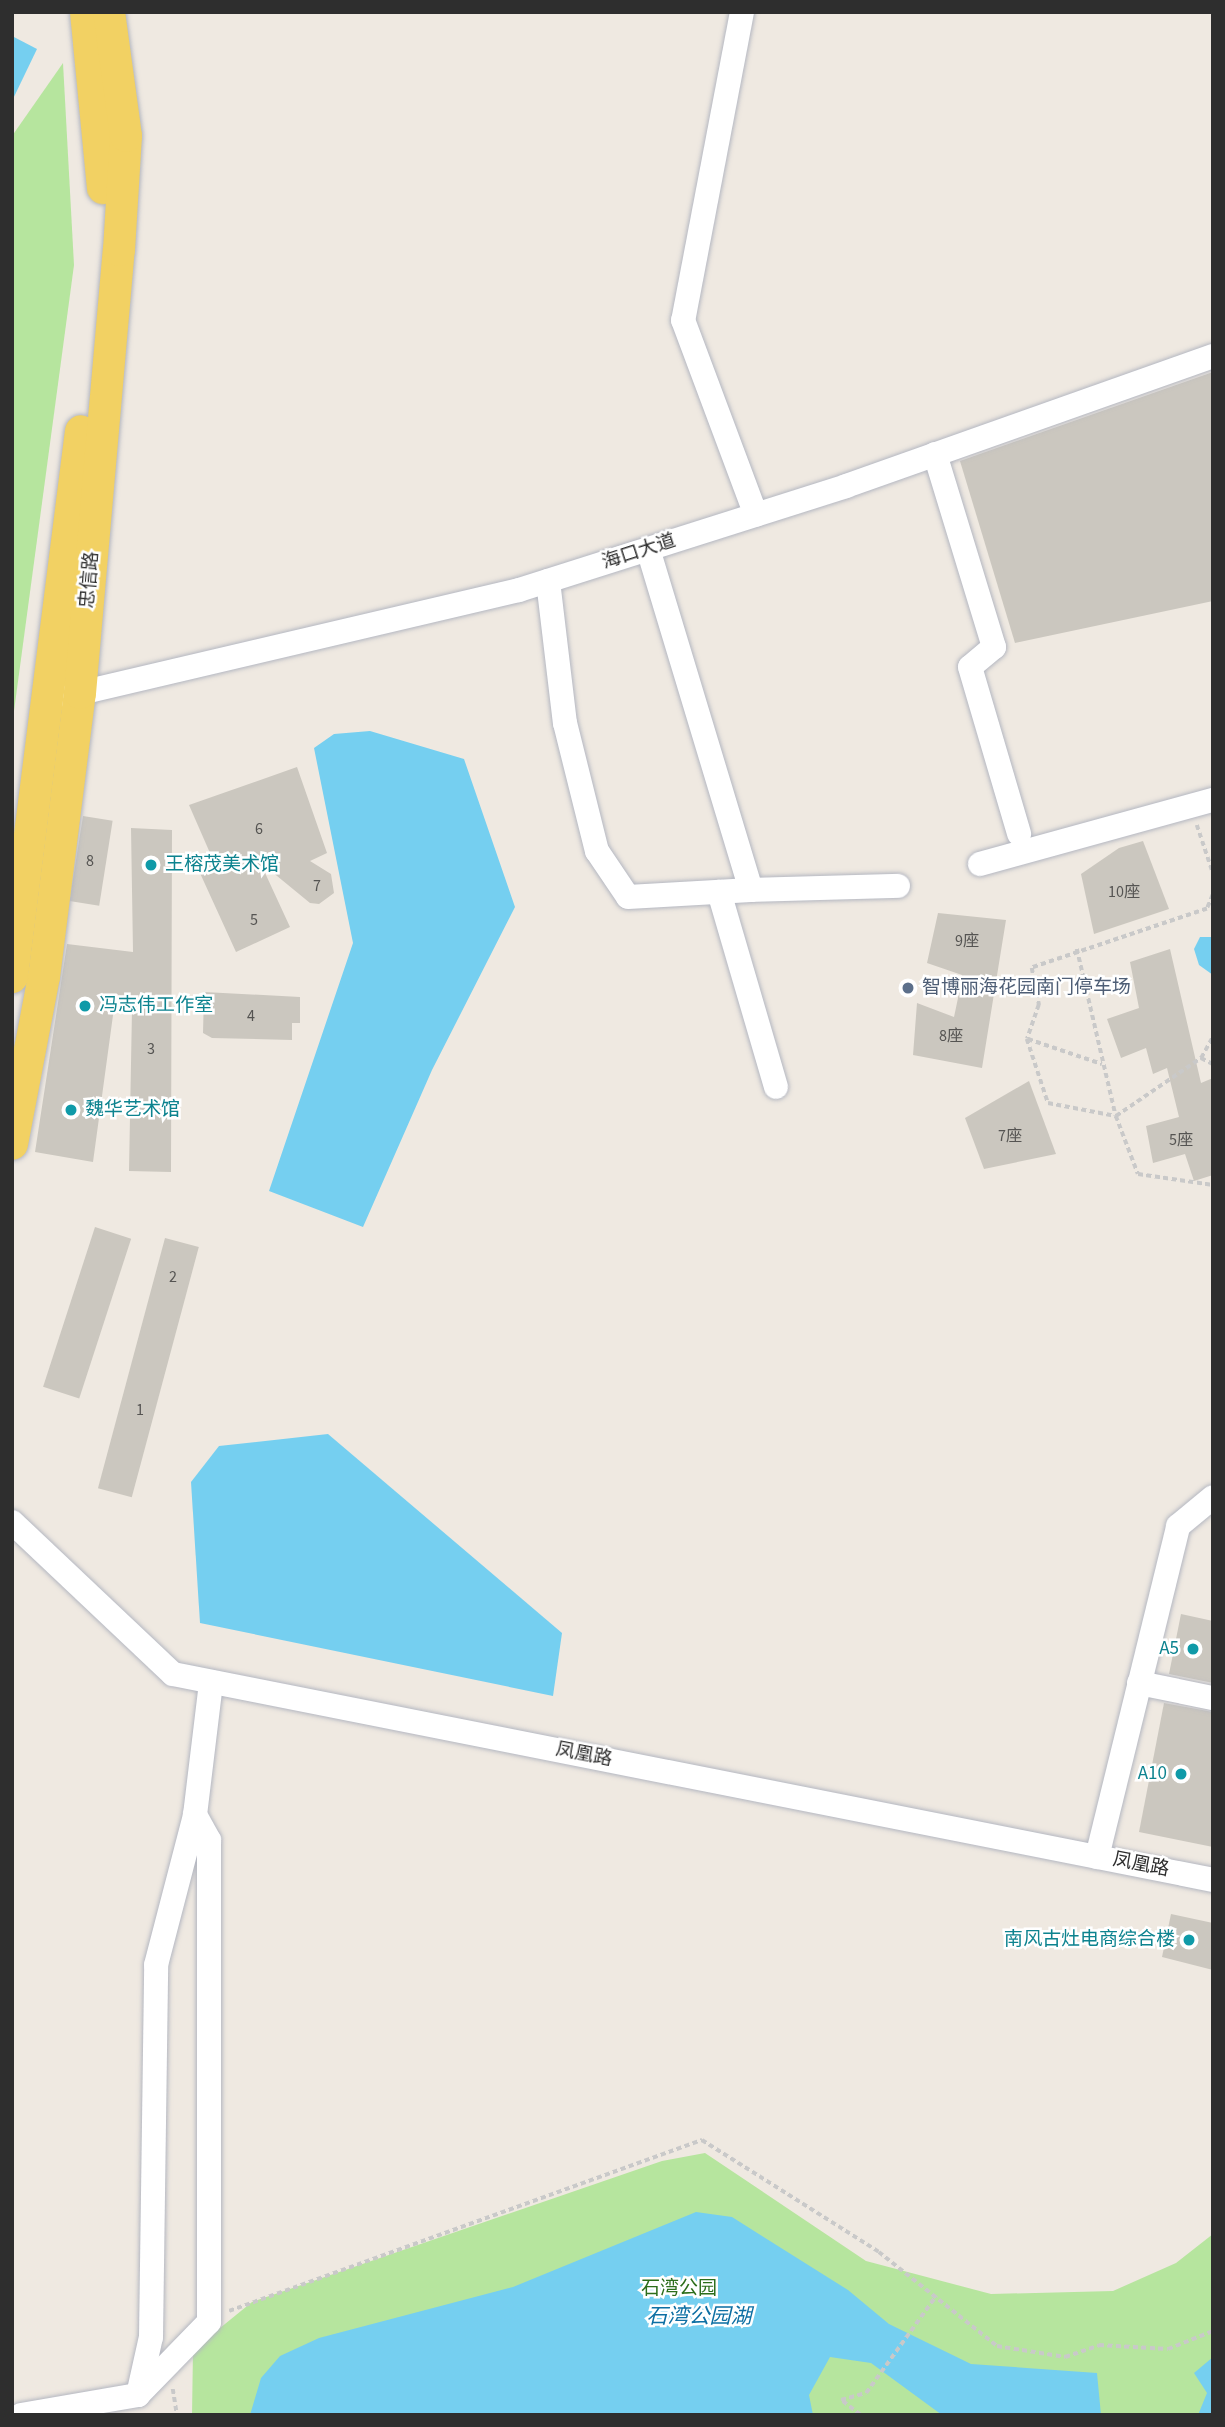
<!DOCTYPE html>
<meta charset="utf-8">
<style>
body{margin:0}
#map{position:relative;width:1225px;height:2427px;overflow:hidden;background:#efe9e1;font-family:"Source Sans 3","Noto Sans SC",sans-serif}
div>[style]{position:absolute}
[style*='--x']{left:calc(var(--x)*1px);top:calc(var(--y)*1px);width:calc(var(--w)*1px);rotate:calc(var(--a)*1deg)}
.green>*{inset:0;background:#b6e59e}
.water>*{inset:0;background:#75cff0}
.building>*{inset:0;background:#cbc7bf;transform-origin:0 0}
.path>*{height:3.5px;margin-top:-1.75px;transform-origin:0;background:repeating-linear-gradient(90deg,#c9c9c9 0 5px,transparent 0 8.5px)}
.roads{filter:drop-shadow(0 0 2px #b4b7c1) drop-shadow(0 0 2px #b4b7c1)}
.minor>*{height:24px;margin:-12px;padding:0 12px;transform-origin:12px;border-radius:12px;background:#fff}
.major>*{height:32px;margin:-16px;padding:0 16px;transform-origin:16px;border-radius:16px;background:#f2d163}
.dots>*{width:19px;height:19px;translate:-50% -50%;box-sizing:border-box;border:4px solid #fff;border-radius:50%}
span{translate:-50% -50%;white-space:nowrap;text-align:center;line-height:1.15;-webkit-text-stroke:5px #fff;paint-order:stroke}
.number-label{font-size:16px;color:#555452}
.number-label span{-webkit-text-stroke-width:0}
.street-label{font-size:19px;color:#2e2e2e}
.culture-label{font-size:19px;color:#0d838f}
.left{translate:0 -50%;text-align:left}
.right{translate:-100% -50%;text-align:right}
.service-label{font-size:19px;color:#4e5e75}
.park-label{font-size:19px;color:#2c6e1b}
.water-label{font-size:21px;color:#0d6fa3;font-style:italic}
.frame{position:absolute;inset:0;border:14px solid #2e2e2e;pointer-events:none}
</style>
<div id="map">
<div class="green">
<div style="clip-path:polygon(63px 63px,74px 265px,12px 726px,12px 136px)"></div>
<div style="clip-path:polygon(705px 2153px,866px 2261px,991px 2294px,1113px 2291px,1176px 2263px,1213px 2234px,1213px 2415px,192px 2415px,193px 2350px,252px 2302px,662px 2161px)"></div>
</div>
<div class="water">
<div style="clip-path:polygon(12px 36px,37px 49px,12px 101px)"></div>
<div style="clip-path:polygon(370px 731px,464px 759px,515px 907px,432px 1070px,363px 1227px,269px 1191px,353px 943px,314px 748px,334px 734px)"></div>
<div style="clip-path:polygon(1200px 937px,1213px 937px,1213px 975px,1199px 965px,1194px 949px)"></div>
<div style="clip-path:polygon(328px 1434px,562px 1633px,553px 1696px,200px 1623px,191px 1482px,219px 1446px)"></div>
<div style="clip-path:polygon(696px 2212px,732px 2217px,848px 2290px,889px 2324px,971px 2364px,1097px 2373px,1101px 2415px,942px 2415px,871px 2363px,830px 2357px,809px 2395px,813px 2415px,250px 2415px,261px 2378px,280px 2356px,319px 2338px,513px 2287px)"></div>
<div style="clip-path:polygon(1213px 2357px,1213px 2415px,1198px 2415px,1207px 2393px,1194px 2373px)"></div>
</div>
<div class="building">
<div style="clip-path:polygon(1213px 372px,1213px 601px,1015px 643px,960px 461px)"></div>
<div style="clip-path:polygon(297px 767px,327px 853px,310px 861px,331px 874px,334px 893px,319px 904px,310px 903px,260px 862px,290px 927px,236px 952px,194px 860px,210px 853px,189px 805px)"></div>
<div style="left:83px;top:816px;width:30px;height:86px;rotate:9deg"></div>
<div style="clip-path:polygon(131px 828px,172px 830px,171px 1172px,129px 1171px,132px 1010px,114px 1008px,93px 1162px,35px 1152px,67px 944px,133px 952px)"></div>
<div style="clip-path:polygon(1143px 841px,1169px 909px,1094px 934px,1081px 874px,1119px 848px)"></div>
<div style="clip-path:polygon(938px 913px,1006px 920px,982px 1068px,913px 1055px,917px 1003px,954px 1017px,958px 998px,962px 975px,927px 963px)"></div>
<div style="clip-path:polygon(1170px 949px,1201px 1083px,1213px 1078px,1213px 1175px,1194px 1181px,1185px 1154px,1153px 1163px,1146px 1126px,1179px 1117px,1167px 1068px,1153px 1074px,1146px 1048px,1121px 1058px,1107px 1019px,1139px 1008px,1130px 962px)"></div>
<div style="clip-path:polygon(204px 992px,300px 997px,300px 1023px,292px 1023px,292px 1040px,212px 1038px,203px 1033px)"></div>
<div style="clip-path:polygon(1029px 1081px,1056px 1154px,984px 1169px,965px 1118px)"></div>
<div style="left:95px;top:1227px;width:38px;height:168px;rotate:18deg"></div>
<div style="left:165px;top:1238px;width:35px;height:259px;rotate:15deg"></div>
<div style="clip-path:polygon(1181px 1614px,1213px 1621px,1213px 1683px,1169px 1674px)"></div>
<div style="clip-path:polygon(1164px 1703px,1213px 1712px,1213px 1847px,1139px 1832px)"></div>
<div style="clip-path:polygon(1171px 1914px,1213px 1923px,1213px 1970px,1162px 1957px)"></div>
</div>
<div class="path">
<div style="--x:1197;--y:825;--w:51;--a:71.6"></div>
<div style="--x:1213;--y:895;--w:15;--a:113"></div>
<div style="--x:1207;--y:909;--w:185;--a:161.4"></div>
<div style="--x:1032;--y:968;--w:38;--a:79"></div>
<div style="--x:1039;--y:1005;--w:36;--a:109"></div>
<div style="--x:1027;--y:1039;--w:67;--a:71.8"></div>
<div style="--x:1048;--y:1103;--w:69;--a:10.8"></div>
<div style="--x:1116;--y:1116;--w:62;--a:69.2"></div>
<div style="--x:1138;--y:1174;--w:76;--a:8.3"></div>
<div style="--x:1077;--y:949;--w:171;--a:76.9"></div>
<div style="--x:1116;--y:1116;--w:103;--a:-34.3"></div>
<div style="--x:1201;--y:1058;--w:13;--a:27"></div>
<div style="--x:1028;--y:1039;--w:78;--a:18.7"></div>
<div style="--x:1201;--y:1058;--w:25;--a:-61"></div>
<div style="--x:229;--y:2311;--w:503;--a:-19.88"></div>
<div style="--x:702;--y:2140;--w:209;--a:32.3"></div>
<div style="--x:879;--y:2252;--w:151;--a:38.5"></div>
<div style="--x:997;--y:2346;--w:69;--a:9.2"></div>
<div style="--x:1065;--y:2357;--w:36;--a:-19"></div>
<div style="--x:1099;--y:2345;--w:69;--a:3.3"></div>
<div style="--x:1168;--y:2349;--w:48;--a:-21.8"></div>
<div style="--x:173;--y:2389;--w:26;--a:81"></div>
<div style="--x:860;--y:2415;--w:24;--a:-142"></div>
<div style="--x:841;--y:2400;--w:26;--a:-16"></div>
<div style="--x:866;--y:2393;--w:120;--a:-54.2"></div>
</div>
<div class="roads">
<div class="minor">
<div style="--x:742;--y:12;--w:314;--a:100.8"></div>
<div style="--x:683;--y:320;--w:208;--a:69.5"></div>
<div style="--x:935;--y:454;--w:202;--a:73"></div>
<div style="--x:994;--y:647;--w:31;--a:140"></div>
<div style="--x:970;--y:667;--w:174;--a:73.6"></div>
<div style="--x:548;--y:581;--w:143;--a:83.2"></div>
<div style="--x:565;--y:723;--w:132;--a:76"></div>
<div style="--x:597;--y:851;--w:55;--a:56"></div>
<div style="--x:628;--y:897;--w:123;--a:-3.3"></div>
<div style="--x:751;--y:890;--w:356;--a:-106.8"></div>
<div style="--x:63;--y:697;--w:468;--a:-13.2"></div>
<div style="--x:519;--y:590;--w:343;--a:-17.6"></div>
<div style="--x:846;--y:486;--w:389;--a:-19.5"></div>
<div style="--x:980;--y:864;--w:242;--a:-15.4"></div>
<div style="--x:751;--y:890;--w:147;--a:-1.6"></div>
<div style="--x:719;--y:892;--w:203;--a:73.7"></div>
<div style="--x:12;--y:1522;--w:221;--a:43.4"></div>
<div style="--x:173;--y:1674;--w:1060;--a:11.2"></div>
<div style="--x:1139;--y:1683;--w:76;--a:11.5"></div>
<div style="--x:1097;--y:1857;--w:341;--a:-76.2"></div>
<div style="--x:1178;--y:1526;--w:45;--a:-39.6"></div>
<div style="--x:138;--y:2395;--w:102;--a:-45.8"></div>
<div style="--x:209;--y:2322;--w:482;--a:-90"></div>
<div style="--x:209;--y:1840;--w:29;--a:-119"></div>
<div style="--x:21;--y:2415;--w:119;--a:-9.7"></div>
<div style="--x:138;--y:2395;--w:59;--a:-77.4"></div>
<div style="--x:151;--y:2337;--w:372;--a:-89.2"></div>
<div style="--x:156;--y:1965;--w:155;--a:-75.4"></div>
<div style="--x:195;--y:1815;--w:134;--a:-83.1"></div>
</div>
<div class="major">
<div style="--x:86;--y:12;--w:177;--a:84.5"></div>
<div style="--x:12;--y:977;--w:550;--a:-82.8"></div>
<div style="--x:12;--y:1144;--w:170;--a:-79.2"></div>
<div style="--x:44;--y:977;--w:286;--a:-82.8"></div>
<div style="--x:80;--y:693;--w:445;--a:-85"></div>
<div style="--x:119;--y:250;--w:114;--a:-86.5"></div>
<div style="--x:126;--y:136;--w:125;--a:-97.8"></div>
</div>
</div>
<div class="dots">
<div style="left:151px;top:865px;background:#0f9aa8"></div>
<div style="left:908px;top:988px;background:#5c6f8a"></div>
<div style="left:85px;top:1006px;background:#0f9aa8"></div>
<div style="left:71px;top:1110px;background:#0f9aa8"></div>
<div style="left:1193px;top:1649px;background:#0f9aa8"></div>
<div style="left:1181px;top:1774px;background:#0f9aa8"></div>
<div style="left:1189px;top:1940px;background:#0f9aa8"></div>
</div>
<div class="number-label">
<span style="left:259px;top:829px">6</span>
<span style="left:90px;top:861px">8</span>
<span style="left:317px;top:886px">7</span>
<span style="left:1124px;top:892px">10座</span>
<span style="left:254px;top:920px">5</span>
<span style="left:967px;top:941px">9座</span>
<span style="left:251px;top:1016px">4</span>
<span style="left:951px;top:1036px">8座</span>
<span style="left:151px;top:1049px">3</span>
<span style="left:1010px;top:1136px">7座</span>
<span style="left:1181px;top:1140px">5座</span>
<span style="left:173px;top:1277px">2</span>
<span style="left:140px;top:1410px">1</span>
</div>
<div class="street-label">
<span style="left:639px;top:552px;rotate:-18deg">海口大道</span>
<span style="left:90px;top:580px;rotate:-85deg">忠信路</span>
<span style="left:584px;top:1755px;rotate:11deg">凤凰路</span>
<span style="left:1141px;top:1865px;rotate:11deg">凤凰路</span>
</div>
<div class="culture-label">
<span class="left" style="left:165px;top:865px">王榕茂美术馆</span>
<span class="left" style="left:99px;top:1006px">冯志伟工作室</span>
<span class="left" style="left:85px;top:1110px">魏华艺术馆</span>
<span class="right" style="left:1179px;top:1649px">A5</span>
<span class="right" style="left:1167px;top:1774px">A10</span>
<span class="right" style="left:1175px;top:1940px">南风古灶电商综合楼</span>
</div>
<div class="service-label">
<span class="left" style="left:922px;top:988px">智博丽海花园南门停车场</span>
</div>
<div class="park-label">
<span style="left:679px;top:2289px">石湾公园</span>
</div>
<div class="water-label">
<span style="left:699px;top:2316px">石湾公园湖</span>
</div>
<div class="frame"></div>
</div>
